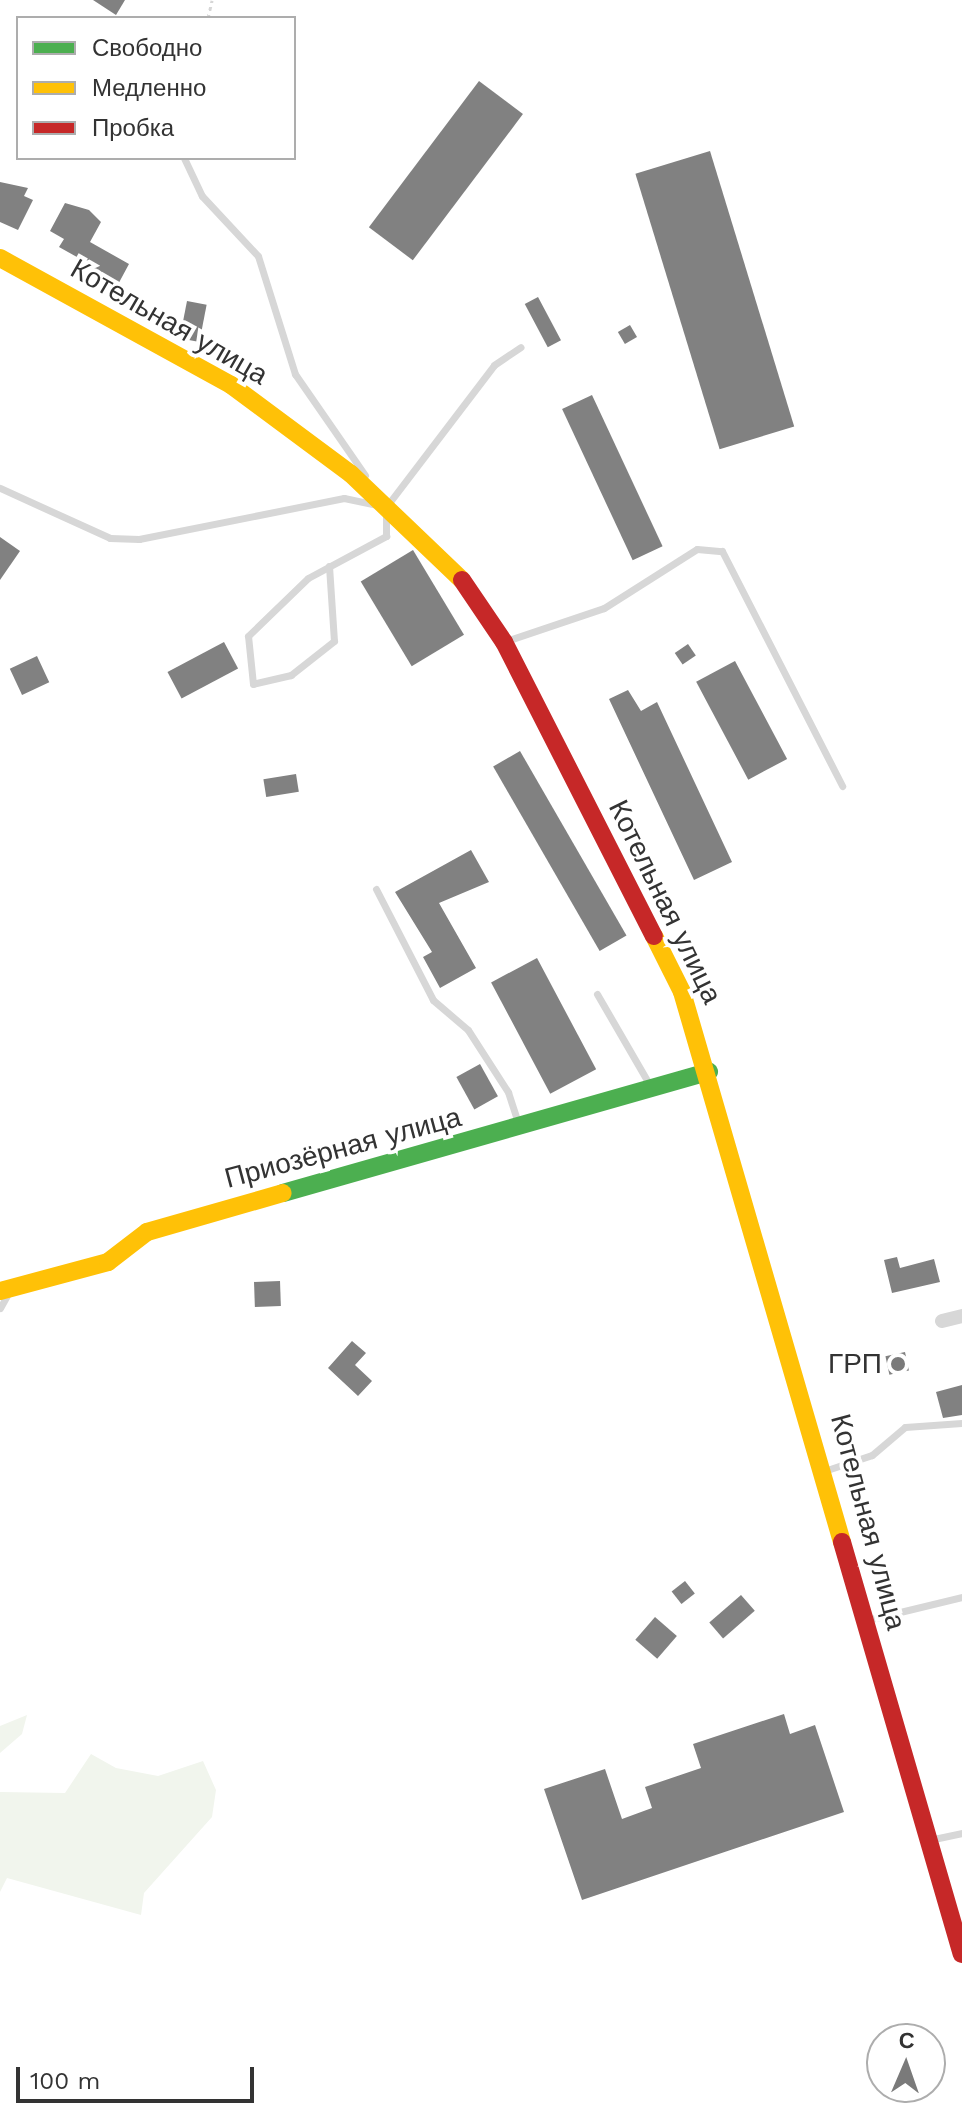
<!DOCTYPE html>
<meta charset="utf-8">
<style>
body{margin:0}
#map{position:relative;width:962px;height:2119px;overflow:hidden;background:#fff;font-family:"Work Sans",sans-serif}
div>[style]{position:absolute}
[style*='--x']{left:calc(var(--x)*1px);top:calc(var(--y)*1px);width:calc(var(--w)*1px);rotate:calc(var(--a)*1deg)}
.green>*{inset:0;background:#f1f5ed}
.building>*{inset:0;background:#818181;transform-origin:0 0}
.path>*{height:3px;margin-top:-1.5px;transform-origin:0;background:repeating-linear-gradient(90deg,#d6d6d6 0 4px,transparent 0 8px)}
.lane>*{height:7px;margin:-3.5px;padding:0 3.5px;transform-origin:3.5px;border-radius:3.5px;background:#d7d7d7}
.street>*{height:14px;margin:-7px;padding:0 7px;transform-origin:7px;border-radius:7px;background:#d7d7d7}
.fast>*{height:18px;margin:-9px;padding:0 9px;transform-origin:9px;border-radius:9px;background:#4caf50}
.slow>*{height:18px;margin:-9px;padding:0 9px;transform-origin:9px;border-radius:9px;background:#ffc107}
.jam>*{height:18px;margin:-9px;padding:0 9px;transform-origin:9px;border-radius:9px;background:#c62828}
.dots>*{width:22px;height:22px;translate:-50% -50%;box-sizing:border-box;border:4px solid #fff;border-radius:50%}
span{translate:-50% -50%;white-space:nowrap;text-align:center;line-height:1.15;-webkit-text-stroke:8px #fff;paint-order:stroke}
.street-label{font-size:28px;color:#333}
.poi-label{font-size:28px;color:#333}
.right{translate:-100% -50%;text-align:right}
.legend{position:absolute;left:16px;top:16px;width:280px;height:144px;box-sizing:border-box;background:#fff;border:2px solid #adadad;margin:0;padding:10px 14px;list-style:none;font-size:24px;color:#333}
.legend li{display:flex;align-items:center;gap:16px;height:40px}
.legend b{width:40px;border:2px solid #adadad}
.north{position:absolute;left:866px;top:2023px;width:80px;height:80px;box-sizing:border-box;background:#fff;border:2px solid #adadad;border-radius:50%;rotate:2deg;font-size:22px;font-weight:700;line-height:32px;text-align:center;color:#333}
.north::after{content:'';display:block;margin:auto;width:28px;height:36px;background:#7a7a7a;clip-path:polygon(50% 0,100% 100%,50% 72%,0 100%)}
.scale{position:absolute;left:16px;top:2067px;width:238px;height:36px;box-sizing:border-box;border:4px solid #333;border-top:0;padding-left:10px;font-size:24px;line-height:28px;white-space:nowrap;color:#333;-webkit-text-stroke:6px #fff;paint-order:stroke}
</style>
<div id="map">
<div class="green">
<div style="clip-path:polygon(27px 1715px,22px 1734px,0 1753px,0 1726px)"></div>
<div style="clip-path:polygon(91px 1754px,116px 1768px,158px 1776px,203px 1761px,216px 1790px,212px 1817px,144px 1893px,141px 1915px,7px 1878px,0 1892px,0 1792px,65px 1793px)"></div>
</div>
<div class="building">
<div style="clip-path:polygon(93px 0,125px 0,116px 15px)"></div>
<div style="left:479px;top:81px;width:55px;height:183px;rotate:37deg"></div>
<div style="left:710px;top:151px;width:288px;height:78px;rotate:73deg"></div>
<div style="clip-path:polygon(0 182px,28px 188px,24px 196px,33px 200px,18px 230px,0 222px)"></div>
<div style="clip-path:polygon(65px 203px,89px 210px,101px 222px,90px 242px,129px 264px,115px 290px,87px 275px,93px 266px,59px 247px,64px 239px,50px 231px)"></div>
<div style="left:538px;top:297px;width:49px;height:15px;rotate:62deg"></div>
<div style="left:187px;top:301px;width:20px;height:38px;rotate:11deg"></div>
<div style="left:630px;top:325px;width:14px;height:14px;rotate:60deg"></div>
<div style="left:592px;top:395px;width:167px;height:33px;rotate:65deg"></div>
<div style="clip-path:polygon(0 537px,20px 551px,0 580px)"></div>
<div style="left:413px;top:550px;width:99px;height:61px;rotate:59deg"></div>
<div style="left:224px;top:642px;width:30px;height:64px;rotate:62deg"></div>
<div style="left:688px;top:644px;width:14px;height:16px;rotate:56deg"></div>
<div style="left:37px;top:656px;width:29px;height:30px;rotate:65deg"></div>
<div style="left:735px;top:661px;width:111px;height:44px;rotate:62deg"></div>
<div style="clip-path:polygon(628px 690px,641px 711px,657px 702px,732px 862px,694px 880px,609px 699px)"></div>
<div style="left:520px;top:751px;width:213px;height:31px;rotate:60deg"></div>
<div style="left:296px;top:774px;width:18px;height:33px;rotate:81deg"></div>
<div style="clip-path:polygon(471px 850px,489px 882px,439px 903px,476px 968px,440px 988px,423px 957px,432px 952px,395px 892px)"></div>
<div style="left:537px;top:958px;width:126px;height:52px;rotate:62deg"></div>
<div style="left:480px;top:1064px;width:37px;height:27px;rotate:61deg"></div>
<div style="clip-path:polygon(897px 1257px,900px 1268px,934px 1259px,940px 1282px,892px 1293px,884px 1260px)"></div>
<div style="left:280px;top:1281px;width:25px;height:26px;rotate:88deg"></div>
<div style="clip-path:polygon(352px 1341px,366px 1353px,355px 1365px,372px 1381px,358px 1396px,328px 1368px)"></div>
<div style="left:905px;top:1352px;width:19px;height:20px;rotate:78deg"></div>
<div style="clip-path:polygon(962px 1385px,962px 1415px,943px 1418px,936px 1392px)"></div>
<div style="left:685px;top:1581px;width:16px;height:17px;rotate:52deg"></div>
<div style="left:741px;top:1595px;width:21px;height:42px;rotate:49deg"></div>
<div style="left:655px;top:1617px;width:29px;height:30px;rotate:41deg"></div>
<div style="clip-path:polygon(784px 1714px,790px 1734px,815px 1725px,844px 1812px,582px 1900px,544px 1789px,605px 1769px,622px 1819px,652px 1808px,645px 1787px,701px 1768px,693px 1744px)"></div>
</div>
<div class="path">
<div style="--x:208;--y:18;--w:18;--a:-77"></div>
</div>
<div class="lane">
<div style="--x:184;--y:158;--w:42;--a:64.7"></div>
<div style="--x:202;--y:196;--w:82;--a:47"></div>
<div style="--x:258;--y:256;--w:124;--a:72.6"></div>
<div style="--x:295;--y:374;--w:123;--a:55.3"></div>
<div style="--x:0;--y:488;--w:121;--a:24.4"></div>
<div style="--x:110;--y:538;--w:29;--a:2"></div>
<div style="--x:139;--y:539;--w:209;--a:-11.3"></div>
<div style="--x:344;--y:498;--w:33;--a:12"></div>
<div style="--x:329;--y:566;--w:75;--a:86.2"></div>
<div style="--x:334;--y:641;--w:55;--a:141.7"></div>
<div style="--x:291;--y:675;--w:39;--a:167"></div>
<div style="--x:253;--y:684;--w:48;--a:-95.9"></div>
<div style="--x:248;--y:636;--w:83;--a:-44"></div>
<div style="--x:308;--y:578;--w:89;--a:-28.3"></div>
<div style="--x:386;--y:536;--w:29;--a:-90"></div>
<div style="--x:386;--y:507;--w:178;--a:-52.7"></div>
<div style="--x:494;--y:365;--w:32;--a:-34"></div>
<div style="--x:506;--y:641;--w:103;--a:-18.6"></div>
<div style="--x:604;--y:608;--w:110;--a:-32.4"></div>
<div style="--x:697;--y:549;--w:25;--a:5"></div>
<div style="--x:722;--y:551;--w:264;--a:62.9"></div>
<div style="--x:376;--y:889;--w:125;--a:62.8"></div>
<div style="--x:433;--y:1000;--w:46;--a:40.6"></div>
<div style="--x:468;--y:1030;--w:74;--a:57.2"></div>
<div style="--x:508;--y:1092;--w:35;--a:72"></div>
<div style="--x:597;--y:994;--w:108;--a:59.9"></div>
<div style="--x:0;--y:1308;--w:18;--a:-61"></div>
<div style="--x:827;--y:1470;--w:47;--a:-18.4"></div>
<div style="--x:872;--y:1455;--w:43;--a:-40.3"></div>
<div style="--x:905;--y:1427;--w:57;--a:-4"></div>
<div style="--x:867;--y:1620;--w:98;--a:-13.6"></div>
<div style="--x:929;--y:1840;--w:34;--a:-12"></div>
</div>
<div class="street">
<div style="--x:942;--y:1321;--w:21;--a:-14"></div>
</div>
<div class="fast">
<div style="--x:283;--y:1193;--w:443;--a:-15.9"></div>
</div>
<div class="slow">
<div style="--x:0;--y:258;--w:264;--a:28.8"></div>
<div style="--x:231;--y:385;--w:149;--a:36.6"></div>
<div style="--x:351;--y:474;--w:153;--a:43.7"></div>
<div style="--x:654;--y:936;--w:63;--a:63.4"></div>
<div style="--x:682;--y:992;--w:573;--a:73.78"></div>
<div style="--x:0;--y:1291;--w:112;--a:-15"></div>
<div style="--x:108;--y:1262;--w:49;--a:-37.6"></div>
<div style="--x:147;--y:1232;--w:141;--a:-16"></div>
</div>
<div class="jam">
<div style="--x:462;--y:580;--w:75;--a:55.9"></div>
<div style="--x:504;--y:642;--w:330;--a:63"></div>
<div style="--x:842;--y:1542;--w:429;--a:73.8"></div>
</div>
<div class="dots">
<div style="left:898px;top:1364px;background:#7a7a7a"></div>
</div>
<div class="street-label">
<span style="left:169px;top:322px;rotate:30deg">Котельная улица</span>
<span style="left:665px;top:902px;rotate:64deg">Котельная улица</span>
<span style="left:343px;top:1148px;rotate:-15deg">Приозёрная улица</span>
<span style="left:868px;top:1522px;rotate:75deg">Котельная улица</span>
</div>
<div class="poi-label">
<span class="right" style="left:882px;top:1364px">ГРП</span>
</div>
<ul class="legend">
<li><b style="height:10px;background:#4caf50"></b>Свободно</li>
<li><b style="height:10px;background:#ffc107"></b>Медленно</li>
<li><b style="height:10px;background:#c62828"></b>Пробка</li>
</ul>
<div class="north">С</div>
<div class="scale">100 m</div>
</div>
